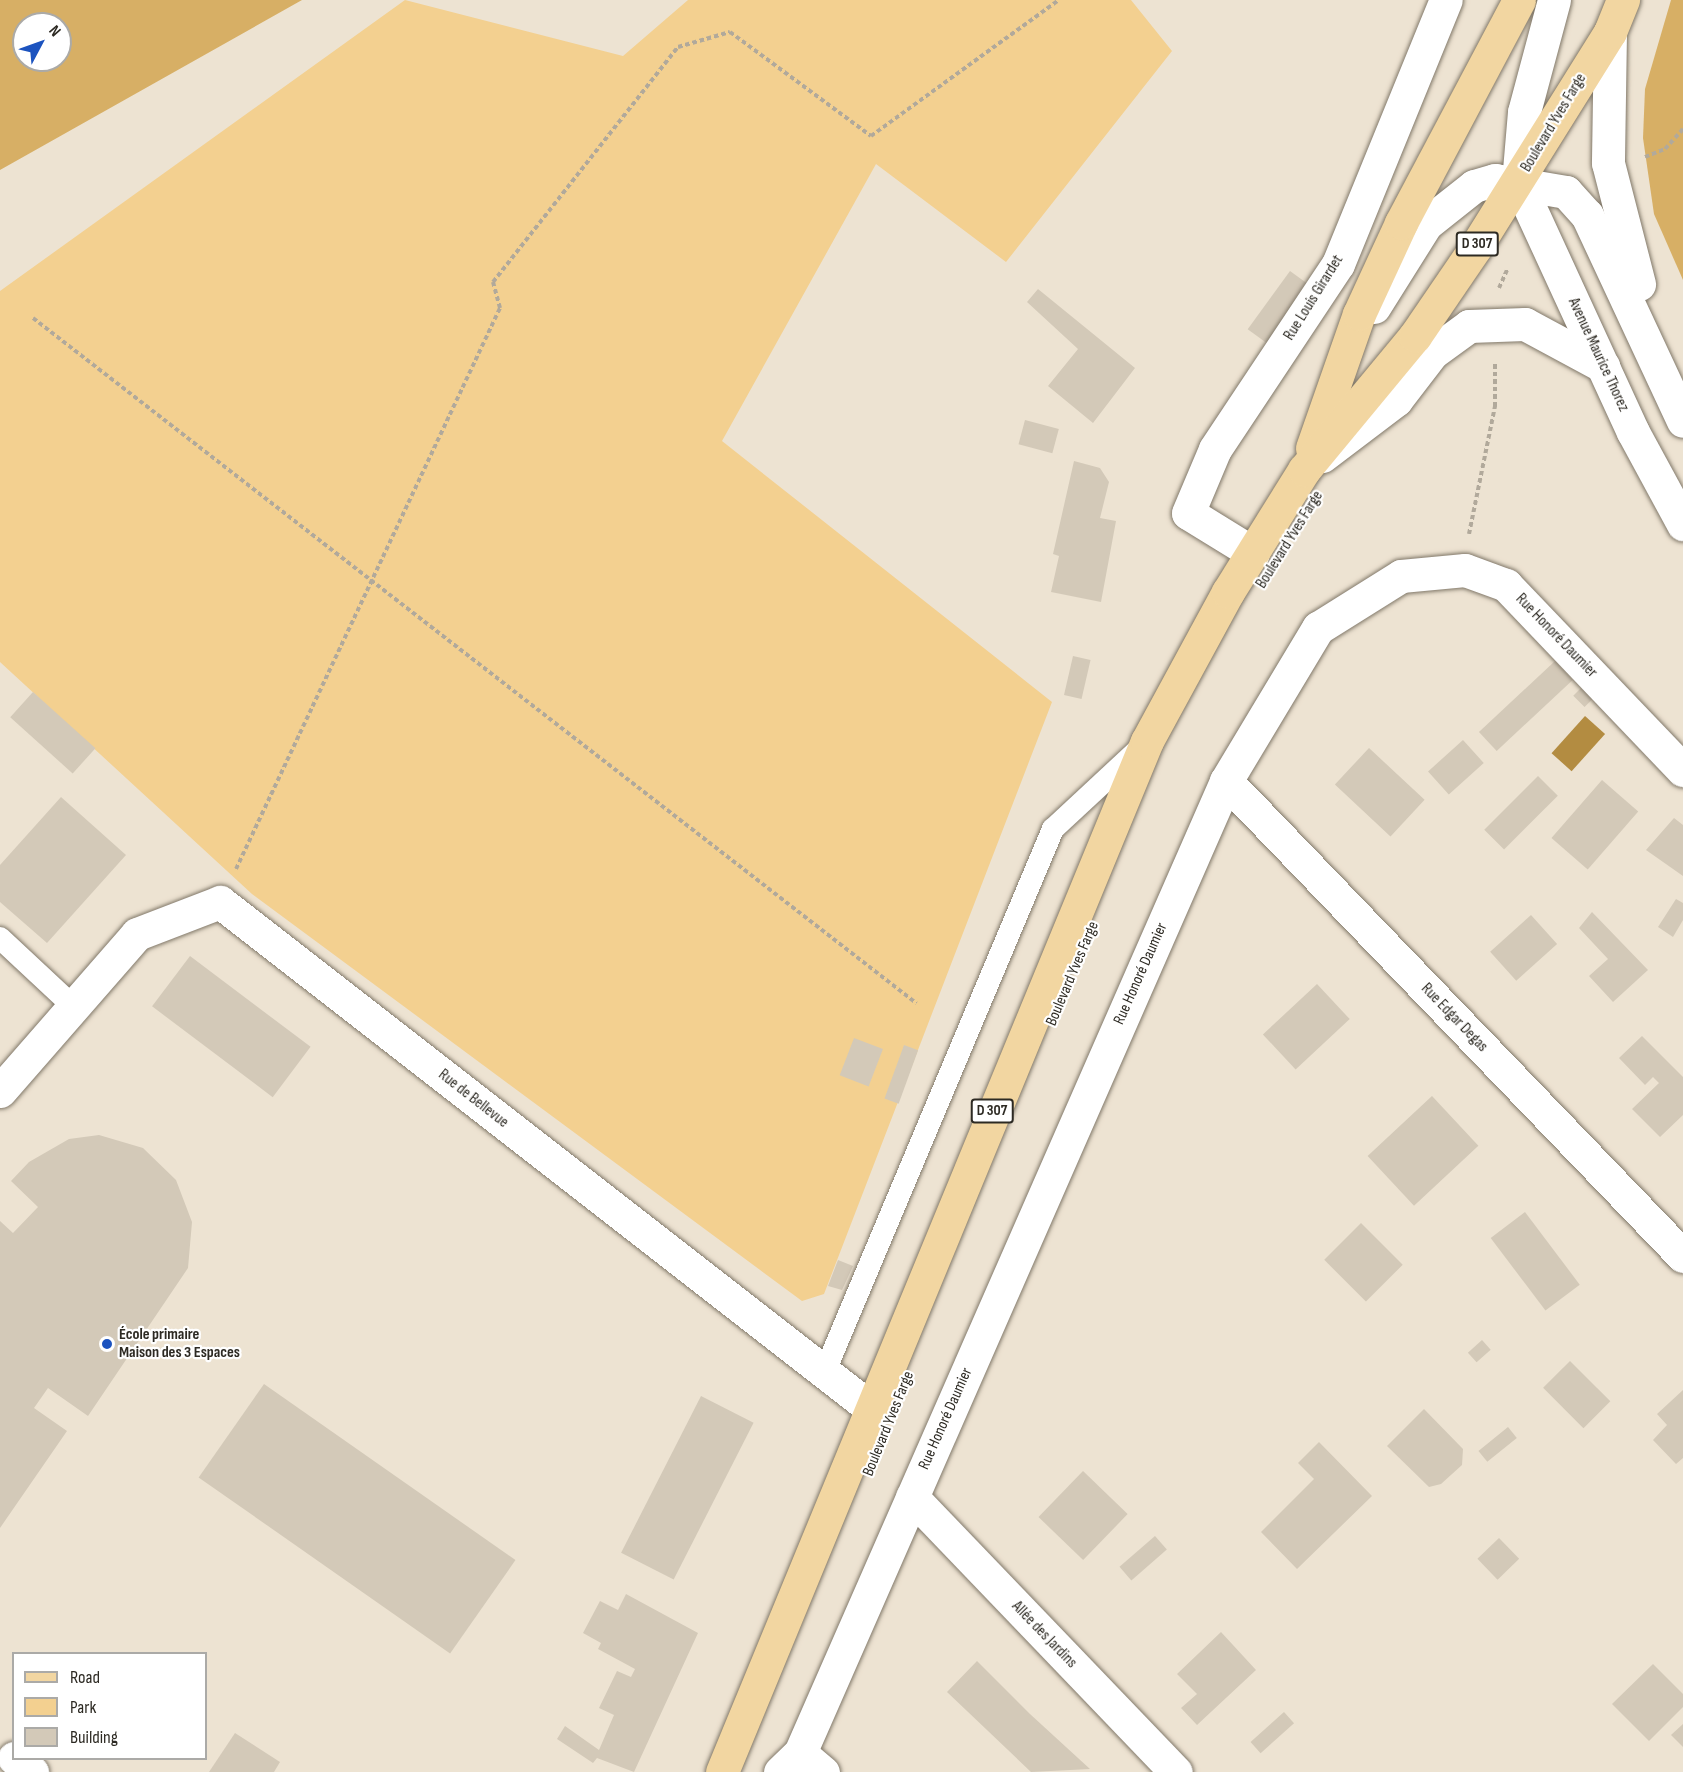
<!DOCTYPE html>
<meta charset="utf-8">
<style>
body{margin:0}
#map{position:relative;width:1683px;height:1772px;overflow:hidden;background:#ede3d2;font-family:"Sofia Sans Condensed",sans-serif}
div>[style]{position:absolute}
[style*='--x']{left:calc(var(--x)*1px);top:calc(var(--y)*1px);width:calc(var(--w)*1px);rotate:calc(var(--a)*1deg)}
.green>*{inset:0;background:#f3d090}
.forest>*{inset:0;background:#d7af65}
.water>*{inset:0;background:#b38c41;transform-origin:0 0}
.building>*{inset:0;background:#d3c9b8;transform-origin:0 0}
.path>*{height:4px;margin-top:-2px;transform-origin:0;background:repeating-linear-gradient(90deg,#b1a99b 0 4.5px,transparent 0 7.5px)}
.roads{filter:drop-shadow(0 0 2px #817869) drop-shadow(0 0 2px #817869)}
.service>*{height:22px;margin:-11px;padding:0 11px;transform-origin:11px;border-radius:11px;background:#fff}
.minor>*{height:33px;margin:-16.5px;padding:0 16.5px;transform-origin:16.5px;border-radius:16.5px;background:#fff}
.tertiary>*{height:33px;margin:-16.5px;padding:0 16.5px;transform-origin:16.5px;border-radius:16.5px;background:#fff}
.primary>*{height:33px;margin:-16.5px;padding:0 16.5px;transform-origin:16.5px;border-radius:16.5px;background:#f2d6a1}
.dots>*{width:16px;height:16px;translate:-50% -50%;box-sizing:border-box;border:3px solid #fff;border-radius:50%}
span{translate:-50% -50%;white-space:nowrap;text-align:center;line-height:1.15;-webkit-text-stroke:4.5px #fff;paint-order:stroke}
.shield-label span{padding:2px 4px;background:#fff;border:2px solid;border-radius:4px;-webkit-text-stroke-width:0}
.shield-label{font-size:15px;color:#2d2a23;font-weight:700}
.street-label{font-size:16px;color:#2d2a23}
.poi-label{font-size:16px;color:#2d2a23;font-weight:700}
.left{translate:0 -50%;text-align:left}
.legend{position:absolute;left:12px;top:1652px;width:195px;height:108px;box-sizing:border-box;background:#fff;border:2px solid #abaaa7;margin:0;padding:8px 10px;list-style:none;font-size:18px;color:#2d2a23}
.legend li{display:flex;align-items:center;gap:12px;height:30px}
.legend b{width:30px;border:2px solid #abaaa7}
.north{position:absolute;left:12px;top:12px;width:60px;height:60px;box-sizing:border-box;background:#fff;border:2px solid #abaaa7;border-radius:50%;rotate:49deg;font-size:16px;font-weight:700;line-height:24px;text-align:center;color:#2d2a23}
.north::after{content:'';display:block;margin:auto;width:21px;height:27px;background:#1c53bf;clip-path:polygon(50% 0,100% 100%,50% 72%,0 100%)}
</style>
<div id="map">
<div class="green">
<div style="clip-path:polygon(405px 0,623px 56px,688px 0,1131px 0,1172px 51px,1006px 262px,876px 164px,722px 441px,1052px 702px,824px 1294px,802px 1301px,252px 894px,0 662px,0 291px)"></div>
</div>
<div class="forest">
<div style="clip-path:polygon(evenodd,0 0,302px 0,0 170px,0 0,24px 24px,60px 24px,60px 60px,24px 60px,24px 24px)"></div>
<div style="clip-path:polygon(1671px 0,1683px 0,1683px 280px,1654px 214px,1643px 138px,1645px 89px)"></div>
</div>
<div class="water">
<div style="left:1585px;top:716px;width:27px;height:50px;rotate:42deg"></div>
</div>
<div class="building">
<div style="left:1290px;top:271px;width:26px;height:72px;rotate:36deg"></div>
<div style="clip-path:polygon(1038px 289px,1135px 368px,1093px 423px,1048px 386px,1078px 349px,1027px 302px)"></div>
<div style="left:1025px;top:420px;width:35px;height:25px;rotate:15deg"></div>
<div style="clip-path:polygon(1074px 461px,1100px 468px,1109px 482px,1100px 518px,1116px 521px,1101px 602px,1051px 592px,1059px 556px,1053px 554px)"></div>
<div style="left:1073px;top:656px;width:18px;height:40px;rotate:13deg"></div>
<div style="left:1555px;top:661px;width:26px;height:104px;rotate:47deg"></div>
<div style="left:1581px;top:688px;width:16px;height:11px;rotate:45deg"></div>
<div style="left:33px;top:692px;width:84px;height:34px;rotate:42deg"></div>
<div style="left:1463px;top:740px;width:31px;height:47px;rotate:48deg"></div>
<div style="left:1369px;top:748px;width:76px;height:50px;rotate:43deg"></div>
<div style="left:1538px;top:776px;width:28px;height:76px;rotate:45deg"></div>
<div style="left:1602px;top:780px;width:48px;height:77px;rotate:41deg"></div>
<div style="clip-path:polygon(61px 797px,126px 855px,47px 943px,0 902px,0 865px)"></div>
<div style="clip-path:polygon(1674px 818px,1683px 825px,1683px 876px,1646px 850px)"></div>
<div style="clip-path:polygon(1676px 899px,1683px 903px,1683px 920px,1673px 937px,1658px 927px)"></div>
<div style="clip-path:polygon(1592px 912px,1648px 970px,1613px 1002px,1589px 976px,1608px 959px,1579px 928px)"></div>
<div style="left:1531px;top:915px;width:39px;height:55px;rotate:48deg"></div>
<div style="left:190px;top:956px;width:151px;height:63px;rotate:37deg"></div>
<div style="left:1317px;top:984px;width:48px;height:74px;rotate:47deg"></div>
<div style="clip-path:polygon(1642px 1036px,1683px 1077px,1683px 1115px,1660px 1137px,1632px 1109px,1659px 1083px,1653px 1077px,1645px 1085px,1619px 1058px)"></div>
<div style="left:854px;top:1038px;width:31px;height:40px;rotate:21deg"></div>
<div style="left:904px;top:1045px;width:15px;height:57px;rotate:20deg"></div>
<div style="left:1432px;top:1096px;width:68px;height:88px;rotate:47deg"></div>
<div style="clip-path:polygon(99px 1135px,143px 1148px,176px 1180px,192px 1222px,188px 1268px,88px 1416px,48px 1388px,34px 1408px,67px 1431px,0 1528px,0 1221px,13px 1233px,38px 1207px,11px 1181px,29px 1162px,69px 1139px)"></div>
<div style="left:1525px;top:1212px;width:91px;height:43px;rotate:53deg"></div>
<div style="left:1361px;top:1223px;width:59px;height:52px;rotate:45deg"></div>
<div style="clip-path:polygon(838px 1260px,853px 1266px,842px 1290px,828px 1286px)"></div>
<div style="left:1482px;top:1340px;width:13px;height:19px;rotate:48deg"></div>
<div style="left:1570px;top:1361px;width:57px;height:38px;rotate:45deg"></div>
<div style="left:264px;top:1384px;width:307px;height:114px;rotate:35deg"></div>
<div style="clip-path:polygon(1683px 1390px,1683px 1458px,1676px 1464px,1653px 1440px,1667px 1425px,1657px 1414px)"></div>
<div style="left:701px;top:1396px;width:59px;height:176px;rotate:27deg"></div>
<div style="clip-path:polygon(1424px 1409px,1463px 1449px,1462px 1465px,1441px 1484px,1429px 1487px,1387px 1446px)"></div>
<div style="left:1508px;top:1427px;width:14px;height:38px;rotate:51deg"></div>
<div style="clip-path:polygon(1319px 1442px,1372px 1496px,1297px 1569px,1261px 1532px,1314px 1479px,1298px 1463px)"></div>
<div style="left:1083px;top:1471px;width:62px;height:64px;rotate:44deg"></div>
<div style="left:1155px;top:1536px;width:18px;height:47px;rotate:49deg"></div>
<div style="left:1499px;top:1538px;width:29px;height:30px;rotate:46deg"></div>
<div style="clip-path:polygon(626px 1594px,698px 1633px,634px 1772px,597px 1758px,593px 1763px,557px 1739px,565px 1726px,599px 1750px,614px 1715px,599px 1708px,617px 1671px,631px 1677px,635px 1669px,598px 1649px,601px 1643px,583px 1633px,600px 1601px,618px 1610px)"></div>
<div style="clip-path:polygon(1221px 1632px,1256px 1670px,1197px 1725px,1181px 1708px,1197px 1694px,1177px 1674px)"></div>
<div style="clip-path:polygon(977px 1661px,1030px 1714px,1090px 1769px,1031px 1772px,947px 1692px)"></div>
<div style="clip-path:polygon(1653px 1664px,1683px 1694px,1683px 1707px,1649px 1741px,1612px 1704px)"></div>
<div style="left:1284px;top:1712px;width:15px;height:45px;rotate:48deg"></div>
<div style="clip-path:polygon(1683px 1724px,1683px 1747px,1671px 1735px)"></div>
<div style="clip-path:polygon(235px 1733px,280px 1762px,274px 1772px,209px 1772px)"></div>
</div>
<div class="path">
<div style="--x:1645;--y:157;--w:22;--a:-22"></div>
<div style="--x:1665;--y:149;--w:27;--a:-48"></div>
<div style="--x:1499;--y:288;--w:22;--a:-66"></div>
<div style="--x:33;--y:318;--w:1118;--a:37.8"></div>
<div style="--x:1469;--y:534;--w:131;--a:-78.5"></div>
<div style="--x:1495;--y:406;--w:45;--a:-90"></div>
<div style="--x:236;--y:869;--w:620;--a:-64.8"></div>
<div style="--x:500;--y:308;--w:27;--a:-105"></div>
<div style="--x:493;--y:282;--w:299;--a:-51.8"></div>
<div style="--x:678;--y:47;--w:54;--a:-16.1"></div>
<div style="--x:730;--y:32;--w:175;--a:36.4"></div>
<div style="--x:871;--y:136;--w:232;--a:-35.9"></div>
</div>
<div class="roads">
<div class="service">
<div style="--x:0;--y:938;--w:100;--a:43"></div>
<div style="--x:825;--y:1371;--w:588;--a:-67.19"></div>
<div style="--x:1053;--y:829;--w:117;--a:-42.9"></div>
</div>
<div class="minor">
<div style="--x:1253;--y:553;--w:76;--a:-148.4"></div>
<div style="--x:1188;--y:513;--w:69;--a:-67.1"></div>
<div style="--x:1215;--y:449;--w:222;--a:-56.4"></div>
<div style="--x:1338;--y:264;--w:285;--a:-67.8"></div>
<div style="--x:1226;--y:781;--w:659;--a:46.11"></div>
<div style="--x:0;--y:1091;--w:208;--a:-48.9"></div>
<div style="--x:137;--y:934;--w:89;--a:-21.1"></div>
<div style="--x:220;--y:902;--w:826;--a:37.87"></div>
<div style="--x:912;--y:1497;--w:381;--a:46.2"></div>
<div style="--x:800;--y:1753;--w:30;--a:40"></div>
<div style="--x:14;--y:1758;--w:23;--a:38"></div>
<div style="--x:780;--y:1772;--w:28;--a:-44"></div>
<div style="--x:800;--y:1753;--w:1061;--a:-66.33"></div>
<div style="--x:1226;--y:781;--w:179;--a:-59"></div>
<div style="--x:1318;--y:628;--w:98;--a:-32.1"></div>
<div style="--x:1401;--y:576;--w:64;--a:-5.4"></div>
<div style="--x:1465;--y:570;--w:44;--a:20.1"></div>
<div style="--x:1506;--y:585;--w:256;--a:46.3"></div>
</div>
<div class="tertiary">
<div style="--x:1554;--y:0;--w:116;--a:105"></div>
<div style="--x:1524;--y:112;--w:70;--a:94.9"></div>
<div style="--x:1518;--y:182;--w:275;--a:65.3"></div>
<div style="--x:1633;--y:432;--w:105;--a:61.5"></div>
<div style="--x:1610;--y:32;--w:131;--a:90.9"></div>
<div style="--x:1608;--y:163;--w:125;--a:75.6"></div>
<div style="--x:1374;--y:307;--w:98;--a:-57.9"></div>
<div style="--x:1426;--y:224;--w:61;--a:-38.4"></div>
<div style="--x:1474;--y:186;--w:22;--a:-16"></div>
<div style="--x:1495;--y:180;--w:72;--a:9.6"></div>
<div style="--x:1566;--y:192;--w:31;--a:48"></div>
<div style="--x:1587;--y:215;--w:227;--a:65"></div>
<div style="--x:1322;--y:456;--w:93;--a:-37.1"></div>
<div style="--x:1396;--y:400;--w:59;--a:-52.5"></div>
<div style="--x:1432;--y:353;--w:46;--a:-36.1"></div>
<div style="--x:1469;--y:326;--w:56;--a:-2"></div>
<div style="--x:1525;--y:324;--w:89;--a:28.3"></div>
</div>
<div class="primary">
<div style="--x:1312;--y:448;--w:142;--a:-70.7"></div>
<div style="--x:1359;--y:314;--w:100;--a:-65.2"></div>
<div style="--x:1401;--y:223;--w:252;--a:-62.1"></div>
<div style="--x:722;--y:1772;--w:1115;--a:-67.6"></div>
<div style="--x:1147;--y:741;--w:170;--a:-61.5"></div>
<div style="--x:1228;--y:592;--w:144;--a:-58.1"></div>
<div style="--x:1304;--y:470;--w:174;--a:-50.4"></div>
<div style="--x:1415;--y:336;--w:107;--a:-55.7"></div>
<div style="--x:1475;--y:248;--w:255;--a:-58"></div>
<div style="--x:1610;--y:32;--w:35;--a:-68"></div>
</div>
</div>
<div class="dots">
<div style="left:107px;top:1344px;background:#1c53bf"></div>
</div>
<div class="shield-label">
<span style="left:1477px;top:244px">D 307</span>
<span style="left:992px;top:1111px">D 307</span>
</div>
<div class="street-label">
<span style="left:1554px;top:123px;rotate:-59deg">Boulevard Yves Farge</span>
<span style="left:1314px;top:298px;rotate:-58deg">Rue Louis Girardet</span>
<span style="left:1598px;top:355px;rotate:65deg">Avenue Maurice Thorez</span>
<span style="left:1290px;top:540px;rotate:-58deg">Boulevard Yves Farge</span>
<span style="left:1556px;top:636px;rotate:46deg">Rue Honoré Daumier</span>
<span style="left:1073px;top:974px;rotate:-67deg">Boulevard Yves Farge</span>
<span style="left:1141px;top:974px;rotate:-66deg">Rue Honoré Daumier</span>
<span style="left:1454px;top:1018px;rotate:46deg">Rue Edgar Degas</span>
<span style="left:473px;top:1099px;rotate:38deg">Rue de Bellevue</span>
<span style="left:946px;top:1419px;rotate:-66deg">Rue Honoré Daumier</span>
<span style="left:889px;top:1424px;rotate:-68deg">Boulevard Yves Farge</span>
<span style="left:1044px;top:1635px;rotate:46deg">Allée des Jardins</span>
</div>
<div class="poi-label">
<span class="left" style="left:119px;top:1344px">École primaire<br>Maison des 3 Espaces</span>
</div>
<ul class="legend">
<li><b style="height:8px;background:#f2d6a1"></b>Road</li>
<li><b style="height:16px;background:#f3d090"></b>Park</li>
<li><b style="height:16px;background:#d3c9b8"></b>Building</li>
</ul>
<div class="north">N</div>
</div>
